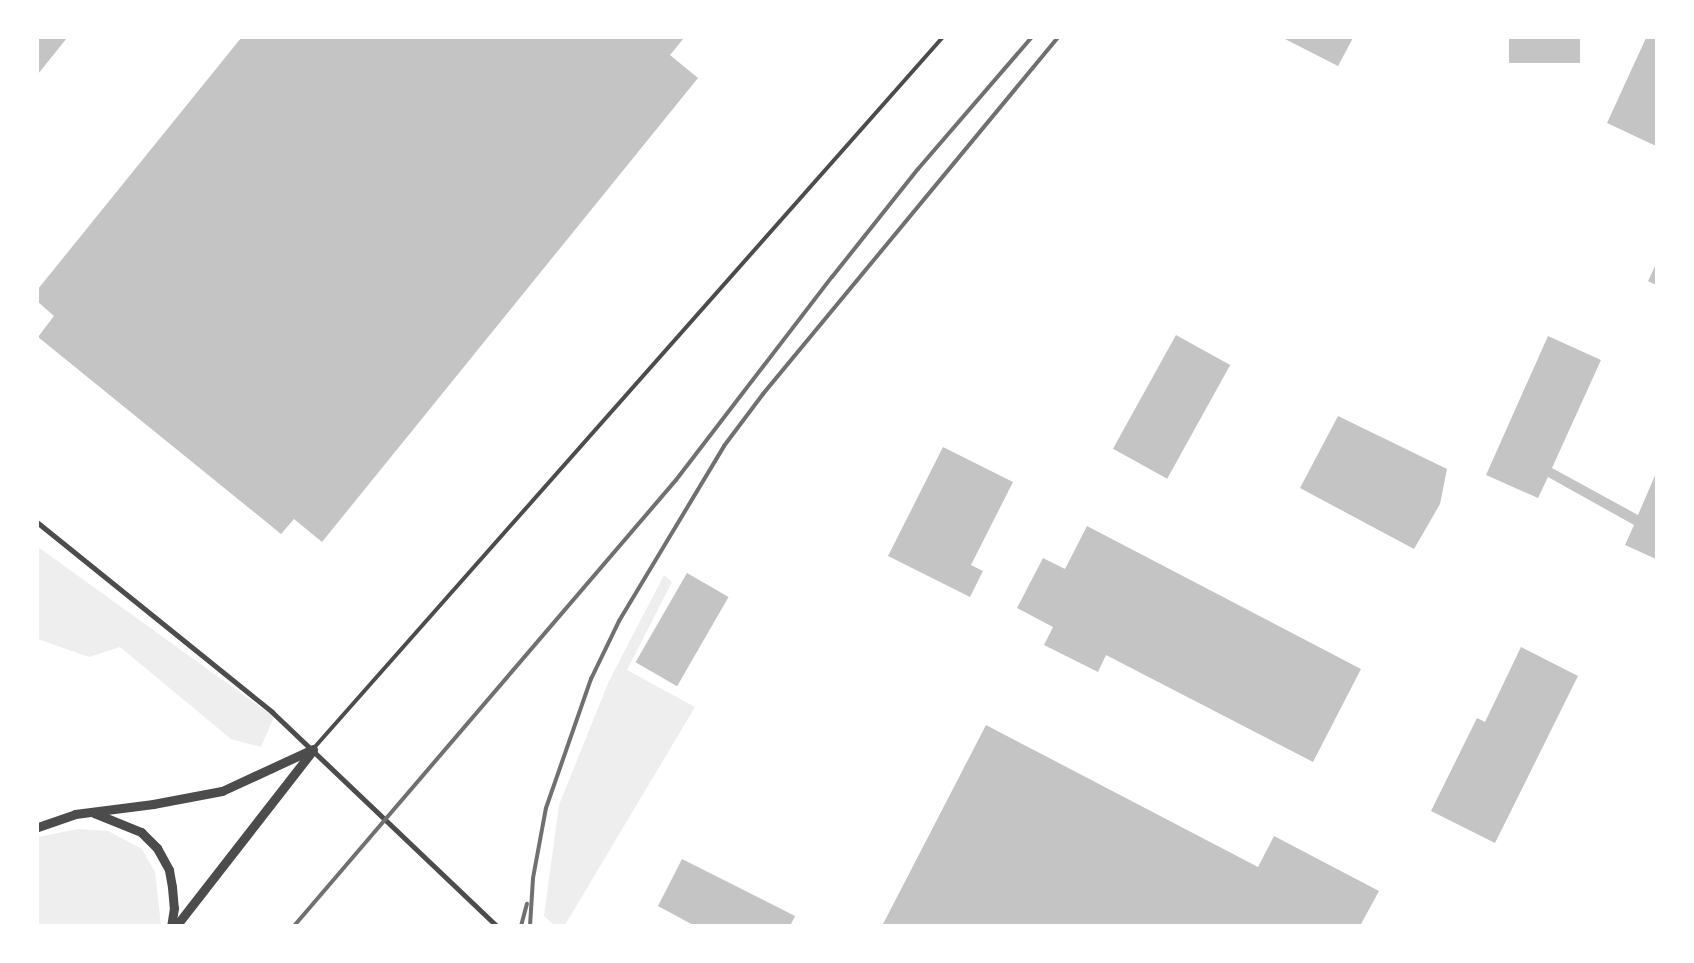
<!DOCTYPE html>
<style>
body{margin:0}
#map{position:relative;width:1694px;height:963px;overflow:hidden;background:#fff;font-family:"Golos Text",sans-serif}
div>[style]{position:absolute}
[style*='--x']{left:calc(var(--x)*1px);top:calc(var(--y)*1px);width:calc(var(--w)*1px);rotate:calc(var(--a)*1deg)}
.green>*{inset:0;background:#eee}
.building>*{inset:0;background:#c4c4c4;transform-origin:0 0}
.service>*{height:4px;margin:-2px;padding:0 2px;transform-origin:2px;border-radius:2px;background:#4c4c4c}
.minor>*{height:5px;margin:-2.5px;padding:0 2.5px;transform-origin:2.5px;border-radius:2.5px;background:#4c4c4c}
.tertiary>*{height:9px;margin:-4.5px;padding:0 4.5px;transform-origin:4.5px;border-radius:4.5px;background:#4c4c4c}
.rail>*{height:4px;margin:-2px;padding:0 2px;transform-origin:2px;border-radius:2px;background:#707070}
span{translate:-50% -50%;white-space:nowrap;text-align:center;line-height:1.15;-webkit-text-stroke:5px #fff;paint-order:stroke}
.frame{position:absolute;inset:0;border:39px solid #fff;pointer-events:none}
</style>
<div id="map">
<div class="green">
<div style="clip-path:polygon(38px 547px,274px 717px,261px 747px,231px 739px,120px 647px,89px 657px,38px 639px)"></div>
<div style="clip-path:polygon(664px 575px,672px 582px,627px 670px,695px 707px,565px 925px,554px 925px,544px 916px,559px 805px,609px 681px)"></div>
<div style="clip-path:polygon(78px 829px,108px 831px,142px 849px,155px 872px,161px 925px,38px 925px,38px 837px)"></div>
</div>
<div class="building">
<div style="clip-path:polygon(38px 38px,67px 38px,38px 74px)"></div>
<div style="clip-path:polygon(241px 38px,684px 38px,670px 55px,698px 78px,322px 542px,294px 519px,281px 534px,38px 337px,54px 316px,38px 302px,38px 289px)"></div>
<div style="clip-path:polygon(1283px 38px,1353px 38px,1338px 66px)"></div>
<div style="left:1509px;top:38px;width:71px;height:25px"></div>
<div style="clip-path:polygon(1646px 38px,1656px 38px,1656px 146px,1607px 123px)"></div>
<div style="clip-path:polygon(1656px 264px,1656px 285px,1648px 281px)"></div>
<div style="left:1176px;top:335px;width:62px;height:130px;rotate:29deg"></div>
<div style="clip-path:polygon(1548px 336px,1601px 360px,1552px 468px,1638px 515px,1656px 473px,1656px 559px,1625px 545px,1634px 525px,1548px 477px,1538px 498px,1486px 475px)"></div>
<div style="clip-path:polygon(1338px 416px,1447px 469px,1440px 504px,1414px 549px,1300px 488px)"></div>
<div style="clip-path:polygon(943px 447px,1013px 482px,971px 565px,983px 571px,970px 597px,888px 556px)"></div>
<div style="clip-path:polygon(1087px 526px,1361px 669px,1313px 762px,1106px 655px,1098px 672px,1044px 645px,1053px 627px,1017px 608px,1043px 558px,1065px 569px)"></div>
<div style="left:687px;top:573px;width:48px;height:103px;rotate:30deg"></div>
<div style="clip-path:polygon(1521px 647px,1578px 676px,1495px 843px,1431px 811px,1477px 718px,1485px 722px)"></div>
<div style="clip-path:polygon(986px 725px,1258px 867px,1274px 836px,1379px 891px,1360px 926px,882px 926px)"></div>
<div style="clip-path:polygon(682px 859px,795px 916px,790px 926px,695px 926px,658px 906px)"></div>
</div>
<div class="service">
<div style="--x:313;--y:749;--w:949;--a:-48.5"></div>
</div>
<div class="minor">
<div style="--x:38;--y:523;--w:301;--a:38.9"></div>
<div style="--x:272;--y:712;--w:311;--a:43.6"></div>
</div>
<div class="tertiary">
<div style="--x:94;--y:813;--w:51;--a:22"></div>
<div style="--x:141;--y:832;--w:23;--a:45"></div>
<div style="--x:157;--y:848;--w:25;--a:61"></div>
<div style="--x:169;--y:870;--w:17;--a:80"></div>
<div style="--x:172;--y:887;--w:21;--a:85"></div>
<div style="--x:174;--y:908;--w:18;--a:99"></div>
<div style="--x:38;--y:827;--w:39;--a:-19"></div>
<div style="--x:75;--y:814;--w:79;--a:-7.3"></div>
<div style="--x:153;--y:804;--w:70;--a:-10.7"></div>
<div style="--x:222;--y:791;--w:100;--a:-24.8"></div>
<div style="--x:176;--y:926;--w:223;--a:-52.1"></div>
</div>
<div class="rail">
<div style="--x:294;--y:926;--w:587;--a:-49.42"></div>
<div style="--x:676;--y:480;--w:256;--a:-52.5"></div>
<div style="--x:832;--y:277;--w:138;--a:-51.5"></div>
<div style="--x:918;--y:169;--w:173;--a:-49.2"></div>
<div style="--x:521;--y:926;--w:23;--a:-75"></div>
<div style="--x:530;--y:926;--w:48;--a:-86.4"></div>
<div style="--x:533;--y:878;--w:71;--a:-79.5"></div>
<div style="--x:546;--y:808;--w:137;--a:-70.8"></div>
<div style="--x:591;--y:679;--w:64;--a:-64.2"></div>
<div style="--x:619;--y:621;--w:204;--a:-59"></div>
<div style="--x:724;--y:446;--w:65;--a:-53.1"></div>
<div style="--x:763;--y:394;--w:462;--a:-50.4"></div>
</div>
<div class="frame"></div>
</div>
